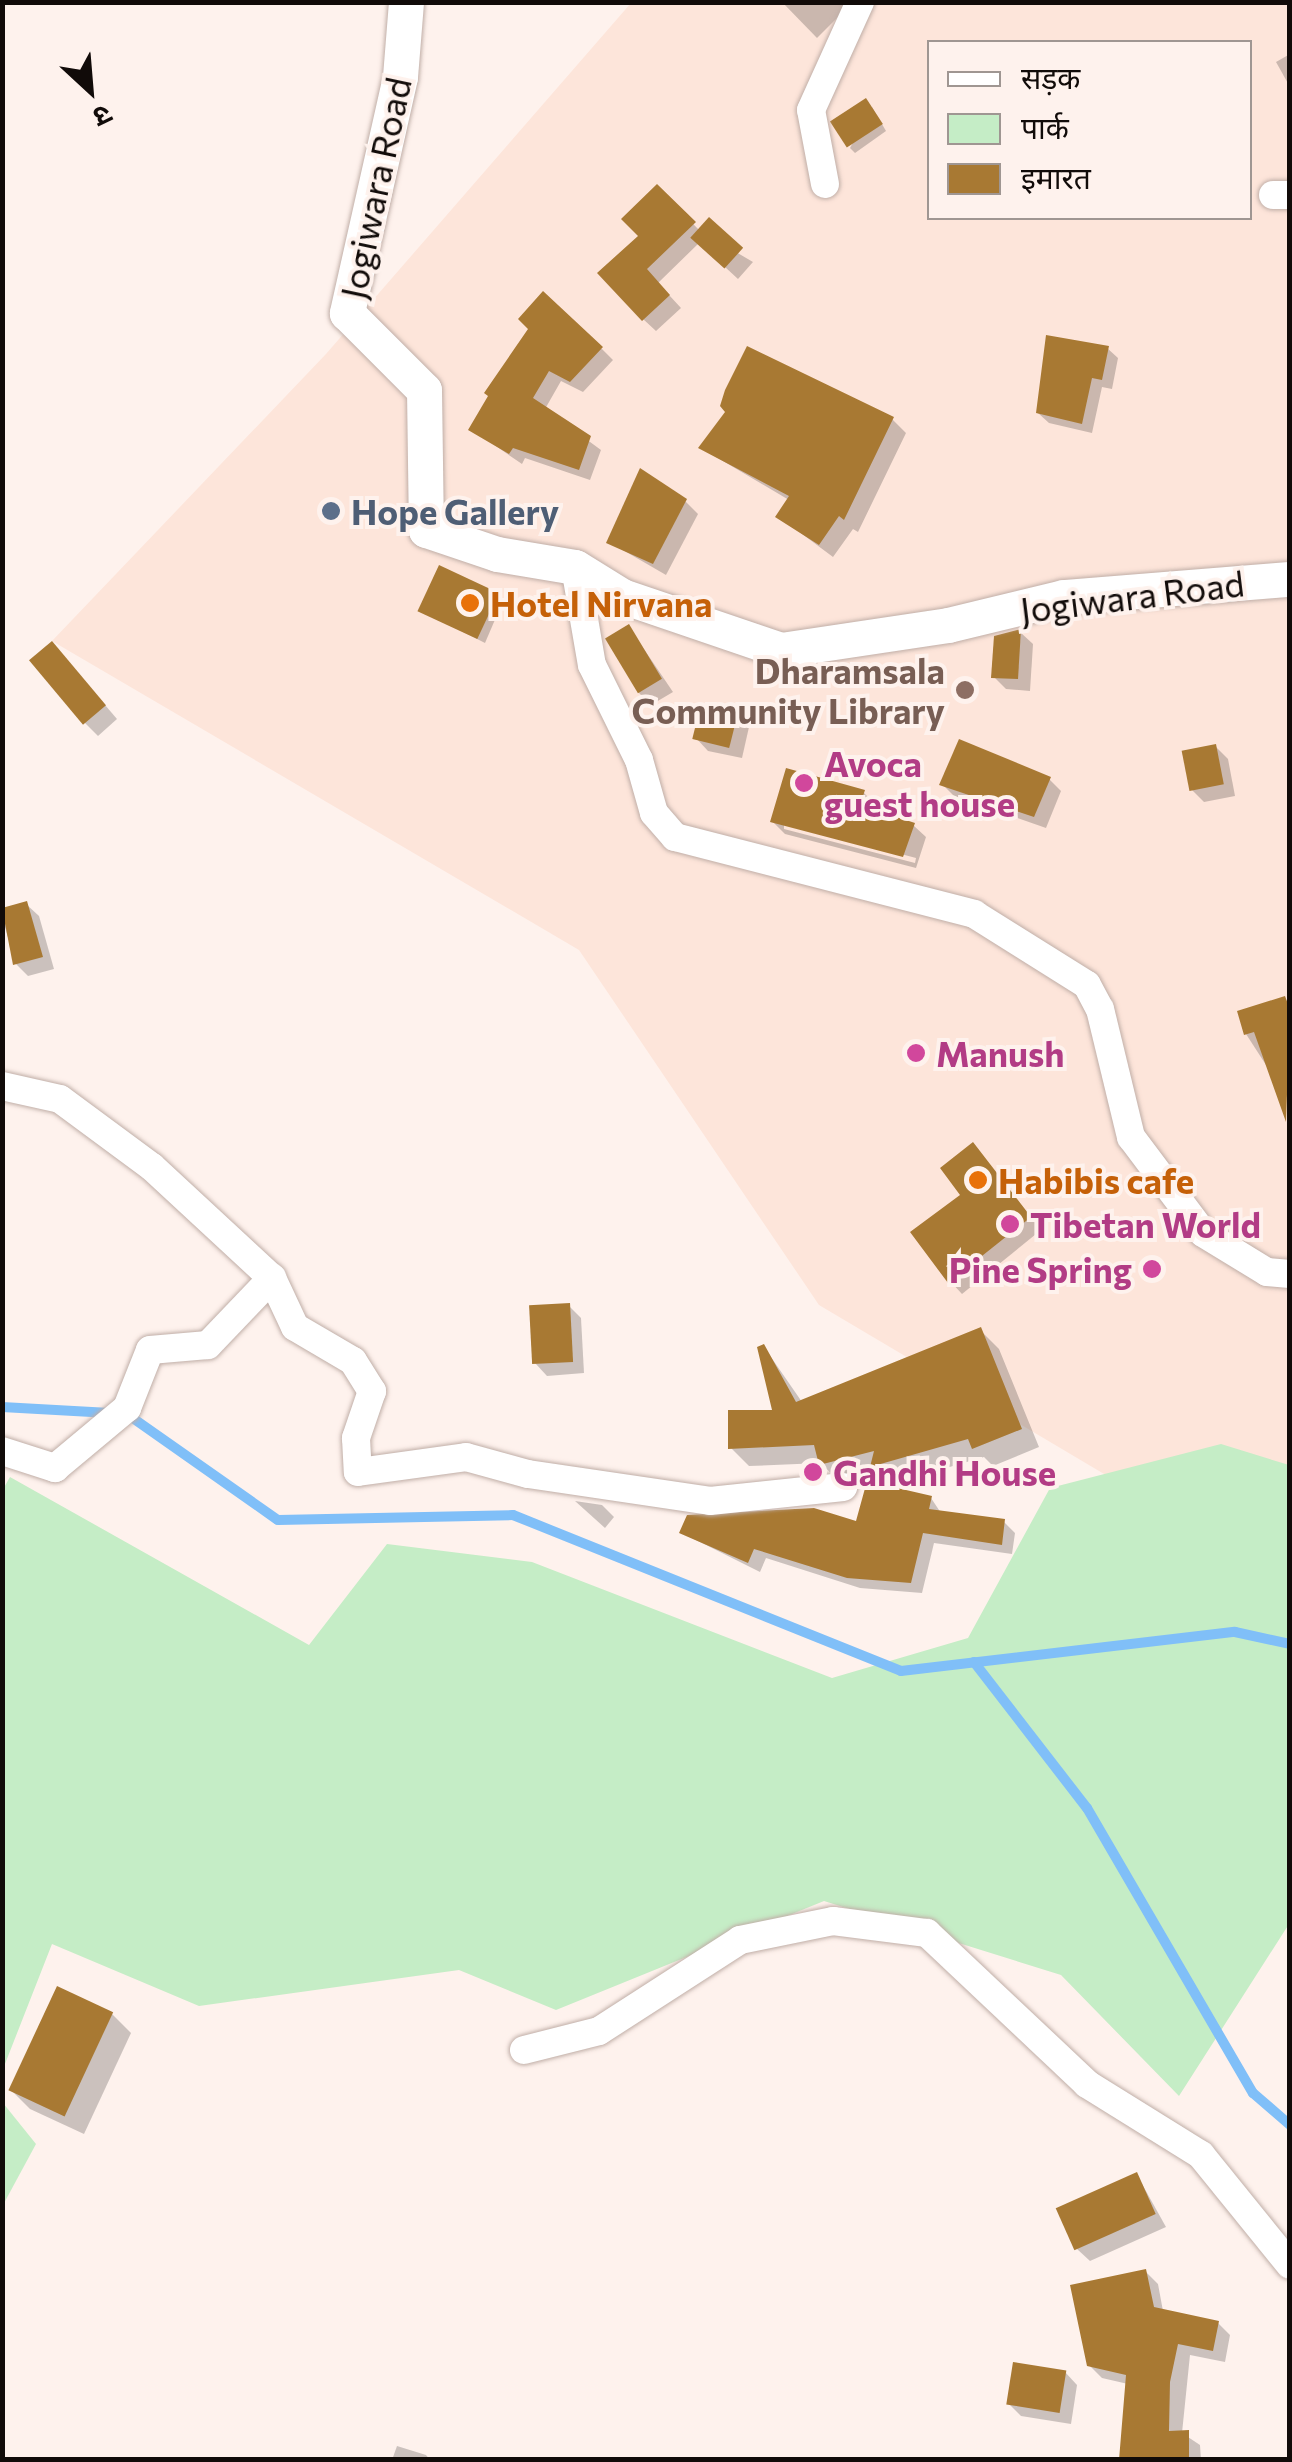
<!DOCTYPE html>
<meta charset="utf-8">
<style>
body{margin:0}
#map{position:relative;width:1292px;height:2462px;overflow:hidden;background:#fef2ed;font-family:Commissioner,"Noto Sans Devanagari",sans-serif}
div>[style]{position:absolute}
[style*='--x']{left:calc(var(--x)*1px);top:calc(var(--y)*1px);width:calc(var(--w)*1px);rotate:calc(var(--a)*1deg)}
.commercial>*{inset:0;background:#fde5da}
.green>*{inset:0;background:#c5edc6}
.shadow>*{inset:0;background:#0003}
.stream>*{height:10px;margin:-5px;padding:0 5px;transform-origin:5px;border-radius:5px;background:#80bff8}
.building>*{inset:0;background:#a87933;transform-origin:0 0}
.roads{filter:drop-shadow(0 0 2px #c0aea7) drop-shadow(0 0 2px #c0aea7)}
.minor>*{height:28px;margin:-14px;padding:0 14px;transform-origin:14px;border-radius:14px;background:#fff}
.tertiary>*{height:35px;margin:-17.5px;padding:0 17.5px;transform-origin:17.5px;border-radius:17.5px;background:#fff}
.dots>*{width:28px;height:28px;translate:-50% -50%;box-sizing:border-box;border:5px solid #fef2ed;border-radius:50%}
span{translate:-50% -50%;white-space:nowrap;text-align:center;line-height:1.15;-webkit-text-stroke:8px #fef2ed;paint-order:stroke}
.street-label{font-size:35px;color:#110b09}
.service-label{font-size:35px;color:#4e5e75;font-weight:700}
.left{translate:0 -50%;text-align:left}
.food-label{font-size:35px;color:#c56008;font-weight:700}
.education-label{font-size:35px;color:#785e54;font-weight:700}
.right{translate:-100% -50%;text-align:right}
.hotel-label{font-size:35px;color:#b23c85;font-weight:700}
.frame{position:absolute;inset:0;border:5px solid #110b09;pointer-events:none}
.legend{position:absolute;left:927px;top:40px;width:325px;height:180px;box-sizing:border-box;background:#fef2ed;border:2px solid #9f9692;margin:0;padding:12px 18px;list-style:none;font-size:30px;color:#110b09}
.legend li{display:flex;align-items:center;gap:20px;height:50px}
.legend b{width:50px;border:2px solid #9f9692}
.north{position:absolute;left:40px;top:40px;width:100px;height:100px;-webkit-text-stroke:8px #fef2ed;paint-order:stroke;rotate:154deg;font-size:28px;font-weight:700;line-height:40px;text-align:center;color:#110b09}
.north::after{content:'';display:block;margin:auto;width:35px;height:45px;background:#110b09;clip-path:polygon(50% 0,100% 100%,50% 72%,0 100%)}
</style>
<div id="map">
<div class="commercial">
<div style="clip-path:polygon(evenodd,631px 3px,1289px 3px,1289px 1564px,1239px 1554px,819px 1305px,579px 950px,52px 641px,326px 354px,631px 3px,929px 42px,1250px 42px,1250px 218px,929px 218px,929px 42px)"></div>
</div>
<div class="green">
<div style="clip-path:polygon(1221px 1444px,1289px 1465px,1289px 1924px,1179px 2096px,1061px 1975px,824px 1901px,556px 2010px,459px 1970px,199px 2006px,52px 1944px,3px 2069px,2px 1491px,10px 1477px,309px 1645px,387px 1544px,532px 1562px,832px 1678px,968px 1638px,1050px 1488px)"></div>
<div style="clip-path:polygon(3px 2103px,36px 2144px,3px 2205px)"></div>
</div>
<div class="shadow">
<div style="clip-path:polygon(782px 2px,853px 2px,817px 38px)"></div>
<div style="clip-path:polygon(1290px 54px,1290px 87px,1276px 62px)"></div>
<div style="clip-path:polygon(872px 107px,886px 131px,855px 153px,850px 148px)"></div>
<div style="clip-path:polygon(657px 187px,700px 231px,753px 262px,738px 279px,699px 243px,658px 283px,681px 308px,656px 331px,643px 319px,641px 236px)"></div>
<div style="clip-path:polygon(531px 329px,602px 349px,613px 360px,583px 392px,561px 381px,545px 409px,601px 450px,590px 480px,525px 458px,522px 464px,471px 429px)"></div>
<div style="clip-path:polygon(1107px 348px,1118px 358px,1112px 389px,1102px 387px,1092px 433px,1049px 423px,1038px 413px)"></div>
<div style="clip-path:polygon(728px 412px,892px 419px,906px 433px,858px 532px,853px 529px,833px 557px,778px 516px,789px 500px,701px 448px)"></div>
<div style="clip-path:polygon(685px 501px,698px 514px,666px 575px,609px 542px)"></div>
<div style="clip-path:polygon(497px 595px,503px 601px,485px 643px,420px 610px)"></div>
<div style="clip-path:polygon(629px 627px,673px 692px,651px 705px,639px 693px)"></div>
<div style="clip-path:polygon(1020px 632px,1033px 644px,1030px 691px,1006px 689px,994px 677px)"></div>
<div style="clip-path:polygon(64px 657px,117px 719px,98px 736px,85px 723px)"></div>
<div style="clip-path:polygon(737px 715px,749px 727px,742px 758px,708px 751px,696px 738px)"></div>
<div style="clip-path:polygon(1216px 747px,1228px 759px,1235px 796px,1204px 802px,1192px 790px)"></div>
<div style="clip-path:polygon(1049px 779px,1061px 791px,1046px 828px,954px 796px,942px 784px)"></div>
<div style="clip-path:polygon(evenodd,864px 793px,876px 805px,874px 812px,913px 825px,926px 837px,916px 868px,785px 834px,773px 822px,864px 793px,784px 823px,916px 858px,915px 863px,784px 829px,784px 823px)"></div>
<div style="clip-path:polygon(26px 904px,39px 916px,54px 969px,28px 976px,16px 964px,2px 917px,2px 910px)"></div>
<div style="clip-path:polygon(1284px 998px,1290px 1004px,1290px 1102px,1246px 1034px)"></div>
<div style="clip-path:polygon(973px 1145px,1041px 1230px,962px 1294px,950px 1281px)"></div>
<div style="clip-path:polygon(569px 1306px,581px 1318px,584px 1373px,547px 1376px,535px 1363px)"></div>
<div style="clip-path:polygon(980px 1330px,999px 1349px,1039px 1447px,993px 1466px,984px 1457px,891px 1484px,879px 1472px,839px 1482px,821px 1463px,749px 1466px,731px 1448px,775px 1413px,764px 1347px,802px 1402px)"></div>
<div style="clip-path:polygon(931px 1498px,941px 1513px,1004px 1522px,1015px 1533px,1012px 1554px,934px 1543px,922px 1593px,860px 1588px,766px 1558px,760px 1572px,682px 1533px,858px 1524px)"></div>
<div style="clip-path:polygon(575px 1501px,602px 1505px,614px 1517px,605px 1528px)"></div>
<div style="clip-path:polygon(58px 1989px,112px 2014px,131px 2033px,84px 2134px,30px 2109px,11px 2090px)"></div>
<div style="clip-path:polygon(1137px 2175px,1166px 2227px,1090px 2261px,1077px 2249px)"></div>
<div style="clip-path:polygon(1146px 2272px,1158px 2284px,1163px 2311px,1218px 2323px,1230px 2335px,1225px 2362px,1190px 2355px,1182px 2433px,1200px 2445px,1201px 2460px,1124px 2460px,1128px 2384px,1102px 2378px,1089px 2365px)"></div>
<div style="clip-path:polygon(1065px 2372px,1077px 2385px,1071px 2424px,1021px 2416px,1008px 2403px)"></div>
<div style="clip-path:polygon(397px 2446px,426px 2455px,430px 2460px,392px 2460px)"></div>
</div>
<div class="stream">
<div style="--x:2;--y:1407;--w:108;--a:3.2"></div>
<div style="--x:127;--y:1414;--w:184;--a:35.1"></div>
<div style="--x:278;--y:1520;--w:235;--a:-1.2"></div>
<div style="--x:513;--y:1515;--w:418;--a:21.9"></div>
<div style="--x:901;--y:1671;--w:336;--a:-6.7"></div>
<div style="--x:1235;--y:1632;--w:56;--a:12.3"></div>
<div style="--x:974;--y:1662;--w:185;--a:52.3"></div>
<div style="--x:1087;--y:1808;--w:330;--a:59.8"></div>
<div style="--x:1253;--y:2093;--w:49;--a:40.9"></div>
</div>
<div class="building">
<div style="left:866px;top:98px;width:31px;height:43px;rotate:57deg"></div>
<div style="clip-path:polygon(657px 184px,696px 222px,647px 269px,670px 295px,642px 321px,597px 273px,638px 236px,621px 219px)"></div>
<div style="left:709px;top:217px;width:46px;height:28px;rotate:42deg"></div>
<div style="clip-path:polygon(543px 291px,603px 347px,570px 382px,549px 371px,533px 398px,591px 436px,579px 470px,513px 448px,509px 454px,468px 430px,488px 396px,484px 393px,528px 329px,518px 319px)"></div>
<div style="clip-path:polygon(1046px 335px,1109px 346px,1102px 380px,1092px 378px,1082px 424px,1036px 413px)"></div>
<div style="clip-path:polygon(747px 346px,894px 417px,844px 520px,839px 516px,819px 545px,775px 517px,789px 496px,698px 448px,725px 412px,720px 406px,725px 390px)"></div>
<div style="clip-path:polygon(640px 468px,687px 499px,653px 564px,606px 543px)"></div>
<div style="left:439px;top:565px;width:66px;height:51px;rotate:25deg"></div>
<div style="left:629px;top:624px;width:64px;height:28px;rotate:59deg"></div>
<div style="clip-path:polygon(1021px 629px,1018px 679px,991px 678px,994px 636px)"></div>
<div style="left:52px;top:641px;width:84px;height:30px;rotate:50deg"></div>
<div style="left:701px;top:704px;width:38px;height:36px;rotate:14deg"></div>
<div style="clip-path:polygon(959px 739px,1051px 777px,1034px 817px,939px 785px)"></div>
<div style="left:1216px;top:744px;width:41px;height:35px;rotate:79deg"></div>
<div style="clip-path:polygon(786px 768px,865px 790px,860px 805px,915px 823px,903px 857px,770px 822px)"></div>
<div style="clip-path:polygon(27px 901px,43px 957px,13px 965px,2px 908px)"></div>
<div style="clip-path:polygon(1285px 996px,1290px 1010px,1286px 1122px,1254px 1032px,1244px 1035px,1237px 1011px)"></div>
<div style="clip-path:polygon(973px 1142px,1031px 1217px,948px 1283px,910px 1232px,960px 1195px,940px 1168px)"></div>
<div style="left:570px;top:1303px;width:59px;height:41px;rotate:87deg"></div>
<div style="clip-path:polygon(981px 1327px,1022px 1429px,972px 1449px,968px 1439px,870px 1467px,874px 1451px,819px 1465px,814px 1445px,728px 1449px,728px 1410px,772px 1410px,757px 1347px,764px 1344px,796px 1402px)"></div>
<div style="clip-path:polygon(867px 1481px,932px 1496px,929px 1509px,1005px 1519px,1002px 1545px,923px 1533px,911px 1583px,847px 1578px,754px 1549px,748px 1563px,679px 1533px,687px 1515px,814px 1508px,856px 1521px)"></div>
<div style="left:57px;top:1986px;width:62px;height:115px;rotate:25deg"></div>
<div style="left:1137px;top:2172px;width:46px;height:89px;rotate:66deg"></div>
<div style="clip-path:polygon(1146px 2269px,1154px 2307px,1219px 2321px,1213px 2351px,1178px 2344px,1170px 2382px,1169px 2431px,1189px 2430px,1189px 2460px,1119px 2460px,1126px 2375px,1087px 2366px,1070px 2285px)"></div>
<div style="left:1013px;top:2362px;width:54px;height:43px;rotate:9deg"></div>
</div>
<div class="roads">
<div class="minor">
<div style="--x:825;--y:184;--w:75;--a:-100.7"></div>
<div style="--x:811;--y:110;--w:119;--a:-65.6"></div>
<div style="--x:1273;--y:195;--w:17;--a:0"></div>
<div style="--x:575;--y:567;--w:99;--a:80.2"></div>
<div style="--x:592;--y:665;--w:106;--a:63.7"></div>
<div style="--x:639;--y:760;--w:55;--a:74.2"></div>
<div style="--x:654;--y:813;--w:32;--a:49"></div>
<div style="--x:675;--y:837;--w:309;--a:14.4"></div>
<div style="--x:974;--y:914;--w:133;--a:32.1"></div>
<div style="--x:1087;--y:985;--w:27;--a:62"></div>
<div style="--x:1100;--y:1009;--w:132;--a:76.4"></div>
<div style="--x:1131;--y:1137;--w:120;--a:53.1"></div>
<div style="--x:1203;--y:1233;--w:75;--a:31.4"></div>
<div style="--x:1267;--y:1272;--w:23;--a:5"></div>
<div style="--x:2;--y:1086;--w:59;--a:12.6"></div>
<div style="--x:60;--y:1099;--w:114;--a:36.5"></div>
<div style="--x:152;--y:1167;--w:163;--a:42.8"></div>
<div style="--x:272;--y:1278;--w:54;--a:64.9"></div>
<div style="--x:295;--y:1327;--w:67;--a:30.4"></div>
<div style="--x:353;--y:1361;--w:36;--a:58"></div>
<div style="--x:372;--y:1391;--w:50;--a:108.8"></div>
<div style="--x:356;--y:1438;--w:34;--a:87"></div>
<div style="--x:358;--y:1472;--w:109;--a:-7.9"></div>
<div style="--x:466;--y:1457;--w:64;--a:15.3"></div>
<div style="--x:528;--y:1474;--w:184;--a:8.4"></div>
<div style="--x:710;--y:1501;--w:134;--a:-6"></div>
<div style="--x:2;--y:1451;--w:56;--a:17.8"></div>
<div style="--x:55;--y:1468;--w:94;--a:-39.8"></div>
<div style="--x:127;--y:1408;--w:62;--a:-68.4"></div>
<div style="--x:150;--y:1350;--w:58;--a:-4.9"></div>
<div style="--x:208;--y:1345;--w:93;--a:-46.3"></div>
<div style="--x:524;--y:2050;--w:77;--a:-14.2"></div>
<div style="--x:599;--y:2031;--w:168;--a:-32.8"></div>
<div style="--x:740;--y:1940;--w:95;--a:-11.5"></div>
<div style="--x:833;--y:1921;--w:95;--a:7.3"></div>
<div style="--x:927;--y:1933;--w:220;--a:43.3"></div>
<div style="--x:1087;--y:2084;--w:134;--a:31.9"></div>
<div style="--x:1201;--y:2155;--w:141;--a:51"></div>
</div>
<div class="tertiary">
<div style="--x:406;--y:2;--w:75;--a:94.6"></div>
<div style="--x:400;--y:77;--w:242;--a:102.7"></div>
<div style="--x:347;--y:313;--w:109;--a:45"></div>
<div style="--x:424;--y:390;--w:140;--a:89.2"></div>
<div style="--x:426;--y:530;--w:75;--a:18.7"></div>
<div style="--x:497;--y:554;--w:79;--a:9.5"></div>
<div style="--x:575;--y:567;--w:55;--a:31.7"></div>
<div style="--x:622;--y:596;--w:168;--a:18.8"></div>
<div style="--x:781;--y:650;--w:169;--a:-8.5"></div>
<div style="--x:948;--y:625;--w:119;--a:-13.6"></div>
<div style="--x:1064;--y:597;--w:227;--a:-4.6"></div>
</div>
</div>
<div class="dots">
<div style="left:331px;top:511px;background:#5c6f8a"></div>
<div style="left:470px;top:603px;background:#e8710a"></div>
<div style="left:965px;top:690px;background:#8d6e63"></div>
<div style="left:804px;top:783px;background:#d1479c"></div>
<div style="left:916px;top:1053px;background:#d1479c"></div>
<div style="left:978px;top:1180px;background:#e8710a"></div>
<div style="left:1010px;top:1224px;background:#d1479c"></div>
<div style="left:1152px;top:1269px;background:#d1479c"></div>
<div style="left:813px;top:1472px;background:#d1479c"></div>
</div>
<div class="street-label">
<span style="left:375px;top:188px;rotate:-78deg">Jogiwara Road</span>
<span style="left:1132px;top:596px;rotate:-7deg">Jogiwara Road</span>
</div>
<div class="service-label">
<span class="left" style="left:351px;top:511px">Hope Gallery</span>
</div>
<div class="food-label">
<span class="left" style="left:490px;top:603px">Hotel Nirvana</span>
<span class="left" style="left:998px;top:1180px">Habibis cafe</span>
</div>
<div class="education-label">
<span class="right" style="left:945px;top:690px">Dharamsala<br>Community Library</span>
</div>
<div class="hotel-label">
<span class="left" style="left:824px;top:783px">Avoca<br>guest house</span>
<span class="left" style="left:936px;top:1053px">Manush</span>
<span class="left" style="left:1030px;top:1224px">Tibetan World</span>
<span class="right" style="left:1132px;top:1269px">Pine Spring</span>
<span class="left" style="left:833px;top:1472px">Gandhi House</span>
</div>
<div class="frame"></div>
<ul class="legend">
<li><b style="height:12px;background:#fff"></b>सड़क</li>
<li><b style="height:28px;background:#c5edc6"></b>पार्क</li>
<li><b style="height:28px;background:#a87933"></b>इमारत</li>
</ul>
<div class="north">उ</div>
</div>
